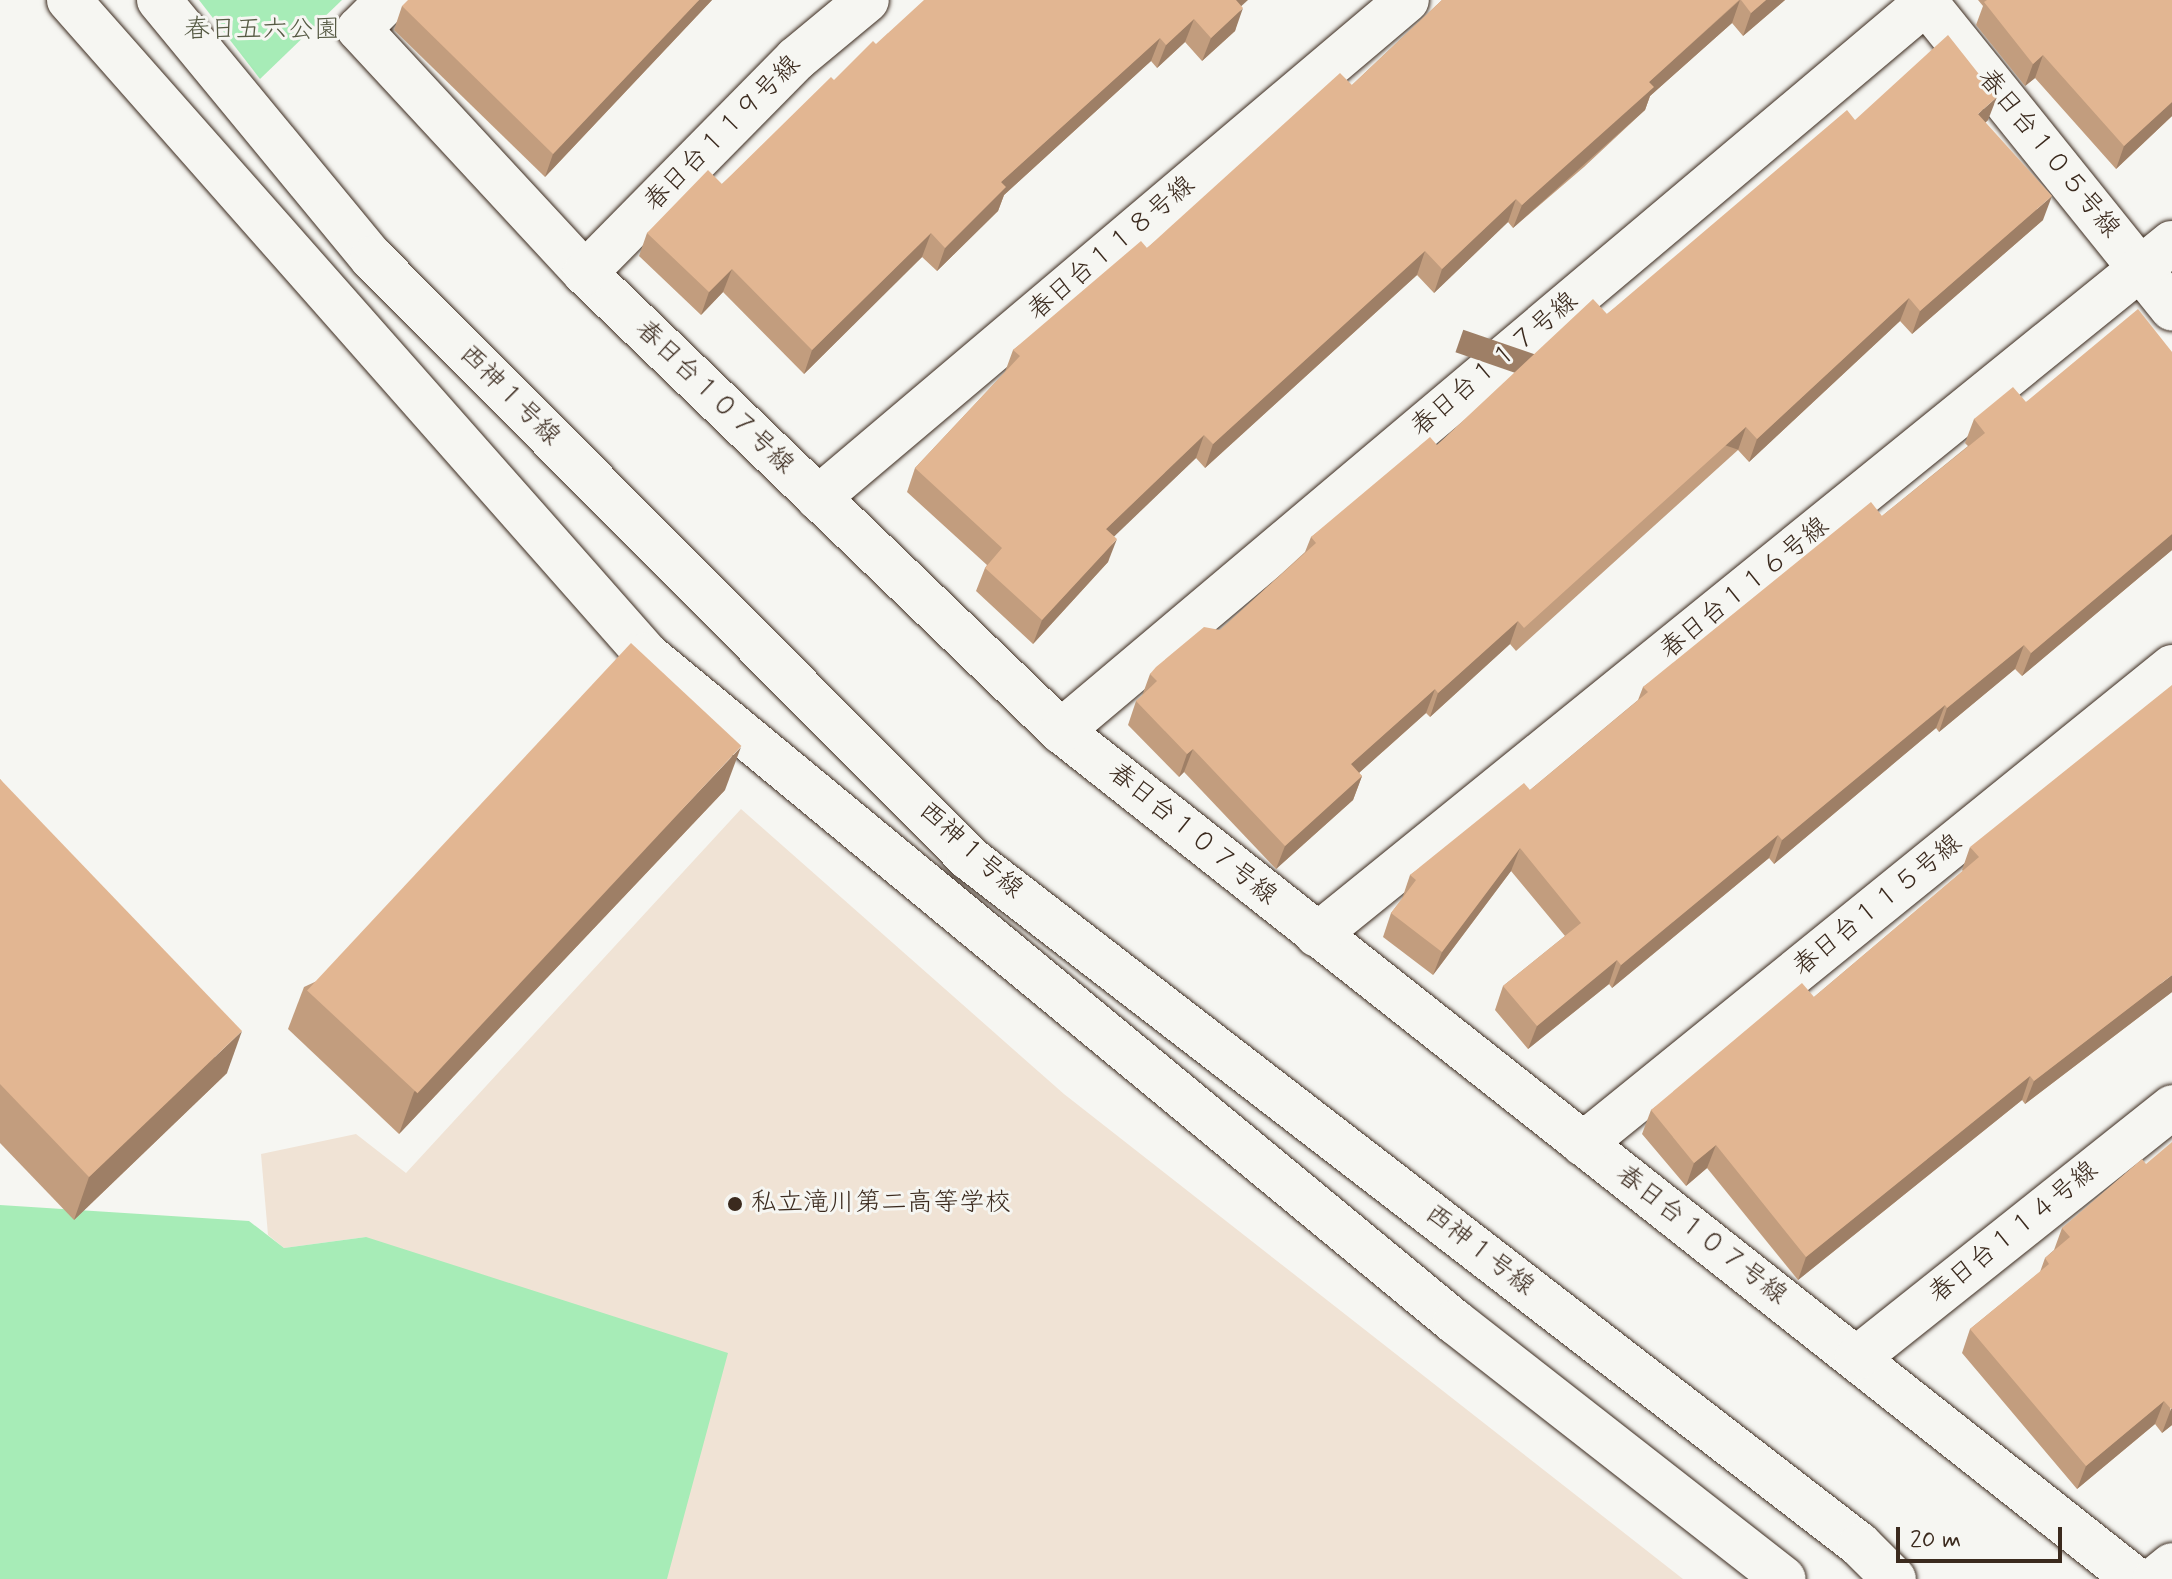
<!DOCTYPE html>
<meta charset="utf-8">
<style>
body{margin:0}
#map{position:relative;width:2172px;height:1579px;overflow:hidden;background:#f6f6f2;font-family:Mynerve,"Klee One",sans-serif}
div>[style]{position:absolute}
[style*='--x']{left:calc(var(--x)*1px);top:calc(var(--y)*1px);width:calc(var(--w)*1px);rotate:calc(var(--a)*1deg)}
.built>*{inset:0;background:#f0e3d5}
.green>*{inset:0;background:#a7ecb7}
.roads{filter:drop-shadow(0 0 2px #3b2a1e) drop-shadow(0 0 2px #3b2a1e)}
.minor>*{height:44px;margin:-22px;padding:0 22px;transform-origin:22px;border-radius:22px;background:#f6f6f2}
.tertiary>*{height:44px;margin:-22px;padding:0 22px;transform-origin:22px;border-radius:22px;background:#f6f6f2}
.wall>*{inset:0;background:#c29d7e}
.shaded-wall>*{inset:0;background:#9e7f66;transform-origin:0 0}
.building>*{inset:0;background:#e2b692;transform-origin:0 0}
.dots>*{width:22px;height:22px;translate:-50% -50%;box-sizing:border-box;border:4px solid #f6f6f2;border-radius:50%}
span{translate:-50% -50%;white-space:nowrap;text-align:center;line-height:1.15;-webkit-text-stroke:6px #f6f6f2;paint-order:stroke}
.park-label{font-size:26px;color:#565a44}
.street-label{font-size:26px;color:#3b2a1e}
.poi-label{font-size:26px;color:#3b2a1e}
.left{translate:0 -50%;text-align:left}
.scale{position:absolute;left:1896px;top:1527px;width:166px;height:36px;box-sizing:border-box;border:4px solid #3b2a1e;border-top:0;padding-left:10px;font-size:24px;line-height:28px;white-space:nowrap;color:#3b2a1e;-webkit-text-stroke:6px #f6f6f2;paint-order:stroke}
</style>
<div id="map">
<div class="built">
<div style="clip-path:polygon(741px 809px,1064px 1094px,1683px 1579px,326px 1579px,366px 1237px,284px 1248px,268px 1235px,261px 1154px,356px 1134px,406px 1173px)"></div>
</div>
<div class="green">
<div style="clip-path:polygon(199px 0,342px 0,260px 79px)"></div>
<div style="clip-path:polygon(0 1205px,249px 1221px,284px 1248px,366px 1237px,728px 1353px,667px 1579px,0 1579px)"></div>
</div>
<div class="roads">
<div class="minor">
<div style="--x:388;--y:0;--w:41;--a:135"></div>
<div style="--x:359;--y:29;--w:333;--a:47.2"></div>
<div style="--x:585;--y:273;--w:661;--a:43.9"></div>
<div style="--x:1061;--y:731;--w:1368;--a:38.29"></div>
<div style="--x:1924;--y:0;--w:396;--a:51.2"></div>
<div style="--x:585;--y:273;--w:301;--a:-45.4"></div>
<div style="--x:796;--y:59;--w:92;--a:-39.7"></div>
<div style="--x:818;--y:498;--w:771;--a:-40.21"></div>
<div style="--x:1061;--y:731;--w:1135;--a:-40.1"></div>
<div style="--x:1317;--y:935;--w:1100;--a:-38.99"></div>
<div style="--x:1583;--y:1144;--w:758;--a:-39"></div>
<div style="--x:1857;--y:1358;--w:403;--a:-38.5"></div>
<div style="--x:2155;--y:1579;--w:22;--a:-39"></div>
</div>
<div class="tertiary">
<div style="--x:69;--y:0;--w:874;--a:48.57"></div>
<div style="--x:647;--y:655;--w:1048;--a:39.54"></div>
<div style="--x:1455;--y:1322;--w:417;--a:38"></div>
<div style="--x:159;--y:0;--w:335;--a:50.5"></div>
<div style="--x:372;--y:258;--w:846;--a:45.14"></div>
<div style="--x:969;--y:858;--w:1125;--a:37.63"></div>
<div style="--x:1860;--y:1545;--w:48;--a:45"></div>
</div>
</div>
<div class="wall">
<div style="clip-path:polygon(712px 0,545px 177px,394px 30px,402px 6px)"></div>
<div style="clip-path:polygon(1442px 0,1785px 0,1743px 36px,1732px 23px,1650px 96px,1645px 110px,1584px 167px,1513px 228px,1508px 222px,1434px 293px,1417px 275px,1205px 468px,1196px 458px,1114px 536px,1108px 562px,1033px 644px,976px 591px,985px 568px,987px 565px,907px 492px,915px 468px,1005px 372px,1013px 350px,1147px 248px,1352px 85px)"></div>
<div style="clip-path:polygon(1978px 0,2172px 0,2172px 116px,2116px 169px,2035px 78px,2025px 86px,1976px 25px,1983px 6px)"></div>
<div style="clip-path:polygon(1241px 6px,1235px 31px,1202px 61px,1185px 42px,1157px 68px,1151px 61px,1004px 195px,998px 211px,937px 271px,922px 257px,804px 374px,723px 292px,701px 315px,639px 256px,647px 233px,722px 184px,876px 44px)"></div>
<div style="clip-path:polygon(1855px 120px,1988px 120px,1985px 123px,2043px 220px,1912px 334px,1900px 321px,1749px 462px,1738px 450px,1516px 651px,1510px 644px,1430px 717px,1426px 713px,1359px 773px,1362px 776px,1353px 800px,1276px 869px,1184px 772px,1179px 777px,1128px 725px,1136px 701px,1142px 696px,1150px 674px,1220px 630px,1305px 552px,1311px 537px,1437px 445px,1607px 314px)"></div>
<div style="clip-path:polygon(2172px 352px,2172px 550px,2022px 676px,2015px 669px,1939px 732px,1936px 728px,1774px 864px,1769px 858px,1612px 988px,1609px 984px,1528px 1049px,1495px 1010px,1503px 986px,1565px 936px,1511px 871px,1433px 975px,1383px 937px,1391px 913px,1402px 899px,1410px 875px,1530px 790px,1638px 700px,1643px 687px,1882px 516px,1968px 446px,1965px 443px,1974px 419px,2026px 402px)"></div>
<div style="clip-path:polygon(0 779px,227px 1073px,74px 1220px,0 1143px)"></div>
<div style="clip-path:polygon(725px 790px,399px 1134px,288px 1029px,304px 987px)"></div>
<div style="clip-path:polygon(1970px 847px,2172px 992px,2025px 1104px,2022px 1100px,1798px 1280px,1707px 1168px,1686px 1186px,1642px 1134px,1651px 1110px,1814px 997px,1963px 871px,1962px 870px)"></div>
<div style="clip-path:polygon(2146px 1164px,2172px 1425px,2162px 1433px,2155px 1424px,2077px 1489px,1962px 1353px,1970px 1329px,2040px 1272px,2045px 1258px,2054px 1250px,2062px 1228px)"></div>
</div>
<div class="shaded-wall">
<div style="clip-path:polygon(699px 0,712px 0,545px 177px,553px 154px)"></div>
<div style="clip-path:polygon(1233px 0,1248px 0,1225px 21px)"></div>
<div style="clip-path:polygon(1740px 0,1732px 23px,1650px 96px,1645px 110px,1513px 228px,1522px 205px,1649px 82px)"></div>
<div style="clip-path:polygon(1766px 0,1785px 0,1743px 36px,1751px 13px)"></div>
<div style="clip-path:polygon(1243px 8px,1235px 31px,1202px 61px,1211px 38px)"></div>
<div style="clip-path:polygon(1194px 19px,1185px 42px,1157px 68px,1166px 45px)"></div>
<div style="clip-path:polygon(1160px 38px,1151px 61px,1004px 195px,998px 211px,937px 271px,945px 248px,1001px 182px)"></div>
<div style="clip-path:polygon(2043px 55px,2035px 78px,2025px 86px,2033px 64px)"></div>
<div style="clip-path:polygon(1997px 97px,1988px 120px,1969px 138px,1978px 114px)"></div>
<div style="clip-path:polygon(2172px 102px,2172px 116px,2116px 169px,2124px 146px)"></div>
<div style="clip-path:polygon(2052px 196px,2043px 220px,1912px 334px,1920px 311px)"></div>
<div style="clip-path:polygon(1516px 199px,1508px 222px,1434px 293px,1442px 269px)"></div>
<div style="clip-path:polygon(931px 233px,922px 257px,804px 374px,812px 350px)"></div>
<div style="clip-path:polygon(1425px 251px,1417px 275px,1205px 468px,1213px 444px)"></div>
<div style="clip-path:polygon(732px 269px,723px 292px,701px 315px,709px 292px)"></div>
<div style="clip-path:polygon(1909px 298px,1900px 321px,1749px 462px,1757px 439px)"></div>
<div style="left:1746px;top:427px;width:24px;height:299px;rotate:109deg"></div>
<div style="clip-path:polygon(1204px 435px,1196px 458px,1098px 552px,1106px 529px)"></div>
<div style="clip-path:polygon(2172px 534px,2172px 550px,2022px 676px,2031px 653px)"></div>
<div style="clip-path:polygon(1117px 539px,1108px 562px,1033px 644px,1042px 620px)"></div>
<div style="clip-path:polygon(1518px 621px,1510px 644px,1430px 717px,1438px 693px)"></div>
<div style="clip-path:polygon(2024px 645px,2015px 669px,1939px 732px,1947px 708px)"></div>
<div style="clip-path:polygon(1435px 689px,1426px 713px,1342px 788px,1351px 764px)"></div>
<div style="clip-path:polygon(1945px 705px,1936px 728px,1774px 864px,1782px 840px)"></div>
<div style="clip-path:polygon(741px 747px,725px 790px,399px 1134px,414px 1092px)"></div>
<div style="clip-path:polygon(1193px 749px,1184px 772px,1179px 777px,1187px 754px)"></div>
<div style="clip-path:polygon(1362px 776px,1353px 800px,1276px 869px,1285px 846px)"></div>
<div style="clip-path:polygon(1778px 835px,1769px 858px,1612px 988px,1621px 965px)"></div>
<div style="clip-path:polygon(1520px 848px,1511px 871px,1433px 975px,1442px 952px)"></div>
<div style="clip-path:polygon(1617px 960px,1609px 984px,1528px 1049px,1537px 1026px)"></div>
<div style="clip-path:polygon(2172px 975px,2172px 992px,2025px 1104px,2034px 1081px)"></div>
<div style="clip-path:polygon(242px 1031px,227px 1073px,74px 1220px,89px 1177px)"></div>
<div style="clip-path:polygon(2030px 1076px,2022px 1100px,1798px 1280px,1806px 1257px)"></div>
<div style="clip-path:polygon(1716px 1145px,1707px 1168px,1686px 1186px,1694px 1163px)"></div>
<div style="clip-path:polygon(2164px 1401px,2155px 1424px,2077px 1489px,2086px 1466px)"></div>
<div style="clip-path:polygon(2172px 1408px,2172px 1425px,2162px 1433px,2171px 1409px)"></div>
</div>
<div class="building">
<div style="clip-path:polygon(408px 0,699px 0,553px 154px,402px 6px)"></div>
<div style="clip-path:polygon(924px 0,1236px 0,1243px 8px,1211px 38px,1194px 19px,1166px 45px,1160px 38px,1001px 182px,1006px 187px,945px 248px,931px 233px,812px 350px,732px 269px,709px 292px,647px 233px,708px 170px,722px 184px,831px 77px,834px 80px,873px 41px,876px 44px)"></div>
<div style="clip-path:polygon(1442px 0,1739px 0,1649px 82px,1654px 87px,1522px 205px,1516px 199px,1442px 269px,1425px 251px,1213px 444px,1204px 435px,1106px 529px,1117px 539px,1042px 620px,985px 568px,1002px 548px,915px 468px,1020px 356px,1013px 350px,1141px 241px,1147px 248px,1340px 73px,1352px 85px)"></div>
<div style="clip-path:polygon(1741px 0,1766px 0,1751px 13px)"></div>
<div style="clip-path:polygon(1987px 0,2172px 0,2172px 102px,2124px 146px,2043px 55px,2033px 64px,1984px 2px)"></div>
<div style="clip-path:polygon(1948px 35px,1997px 97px,1978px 114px,2052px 196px,1920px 311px,1909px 298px,1757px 439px,1746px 427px,1524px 628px,1518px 621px,1438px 693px,1435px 689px,1351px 764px,1362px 776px,1285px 846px,1193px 749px,1187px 754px,1136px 701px,1157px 681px,1150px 674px,1156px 667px,1204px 627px,1220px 630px,1316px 543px,1311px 537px,1430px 437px,1437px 445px,1593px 299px,1607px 314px,1847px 110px,1855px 120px)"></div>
<div style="clip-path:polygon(2138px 309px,2172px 352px,2172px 534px,2031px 653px,2024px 645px,1947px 708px,1945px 705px,1782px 840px,1778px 835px,1621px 965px,1617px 960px,1537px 1026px,1503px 986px,1581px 923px,1520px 848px,1442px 952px,1391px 913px,1416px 880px,1410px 875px,1524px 783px,1530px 790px,1648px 692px,1643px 687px,1871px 502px,1882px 516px,1985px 433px,1974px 419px,2013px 387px,2026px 402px)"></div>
<div style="left:631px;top:643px;width:151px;height:475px;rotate:43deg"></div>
<div style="clip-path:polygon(2172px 685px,2172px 975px,2034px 1081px,2030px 1076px,1806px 1257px,1716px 1145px,1694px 1163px,1651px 1110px,1802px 983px,1814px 997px,1979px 857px,1970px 847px)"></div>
<div style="clip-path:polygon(0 779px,242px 1031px,89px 1177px,0 1084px)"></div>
<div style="clip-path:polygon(2172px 1142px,2172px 1408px,2171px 1409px,2164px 1401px,2086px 1466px,1970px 1329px,2049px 1264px,2045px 1258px,2070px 1237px,2062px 1228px,2142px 1159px,2146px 1164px)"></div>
</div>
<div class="dots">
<div style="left:735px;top:1204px;background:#3b2a1e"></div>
</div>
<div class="park-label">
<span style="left:262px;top:31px">春日五六公園</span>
</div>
<div class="street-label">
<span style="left:723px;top:134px;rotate:-45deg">春日台１１９号線</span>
<span style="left:2048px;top:154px;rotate:51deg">春日台１０５号線</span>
<span style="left:1112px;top:249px;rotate:-40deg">春日台１１８号線</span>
<span style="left:1495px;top:365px;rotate:-40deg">春日台１１７号線</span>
<span style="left:509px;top:396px;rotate:45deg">西神１号線</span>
<span style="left:714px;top:398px;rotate:44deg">春日台１０７号線</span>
<span style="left:1745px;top:589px;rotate:-39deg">春日台１１６号線</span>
<span style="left:1192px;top:835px;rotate:39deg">春日台１０７号線</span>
<span style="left:970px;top:851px;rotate:42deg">西神１号線</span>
<span style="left:1878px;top:906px;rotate:-39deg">春日台１１５号線</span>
<span style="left:2014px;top:1233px;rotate:-39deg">春日台１１４号線</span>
<span style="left:1701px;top:1236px;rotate:38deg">春日台１０７号線</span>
<span style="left:1479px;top:1251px;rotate:38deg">西神１号線</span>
</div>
<div class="poi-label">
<span class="left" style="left:751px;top:1204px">私立滝川第二高等学校</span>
</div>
<div class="scale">20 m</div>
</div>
